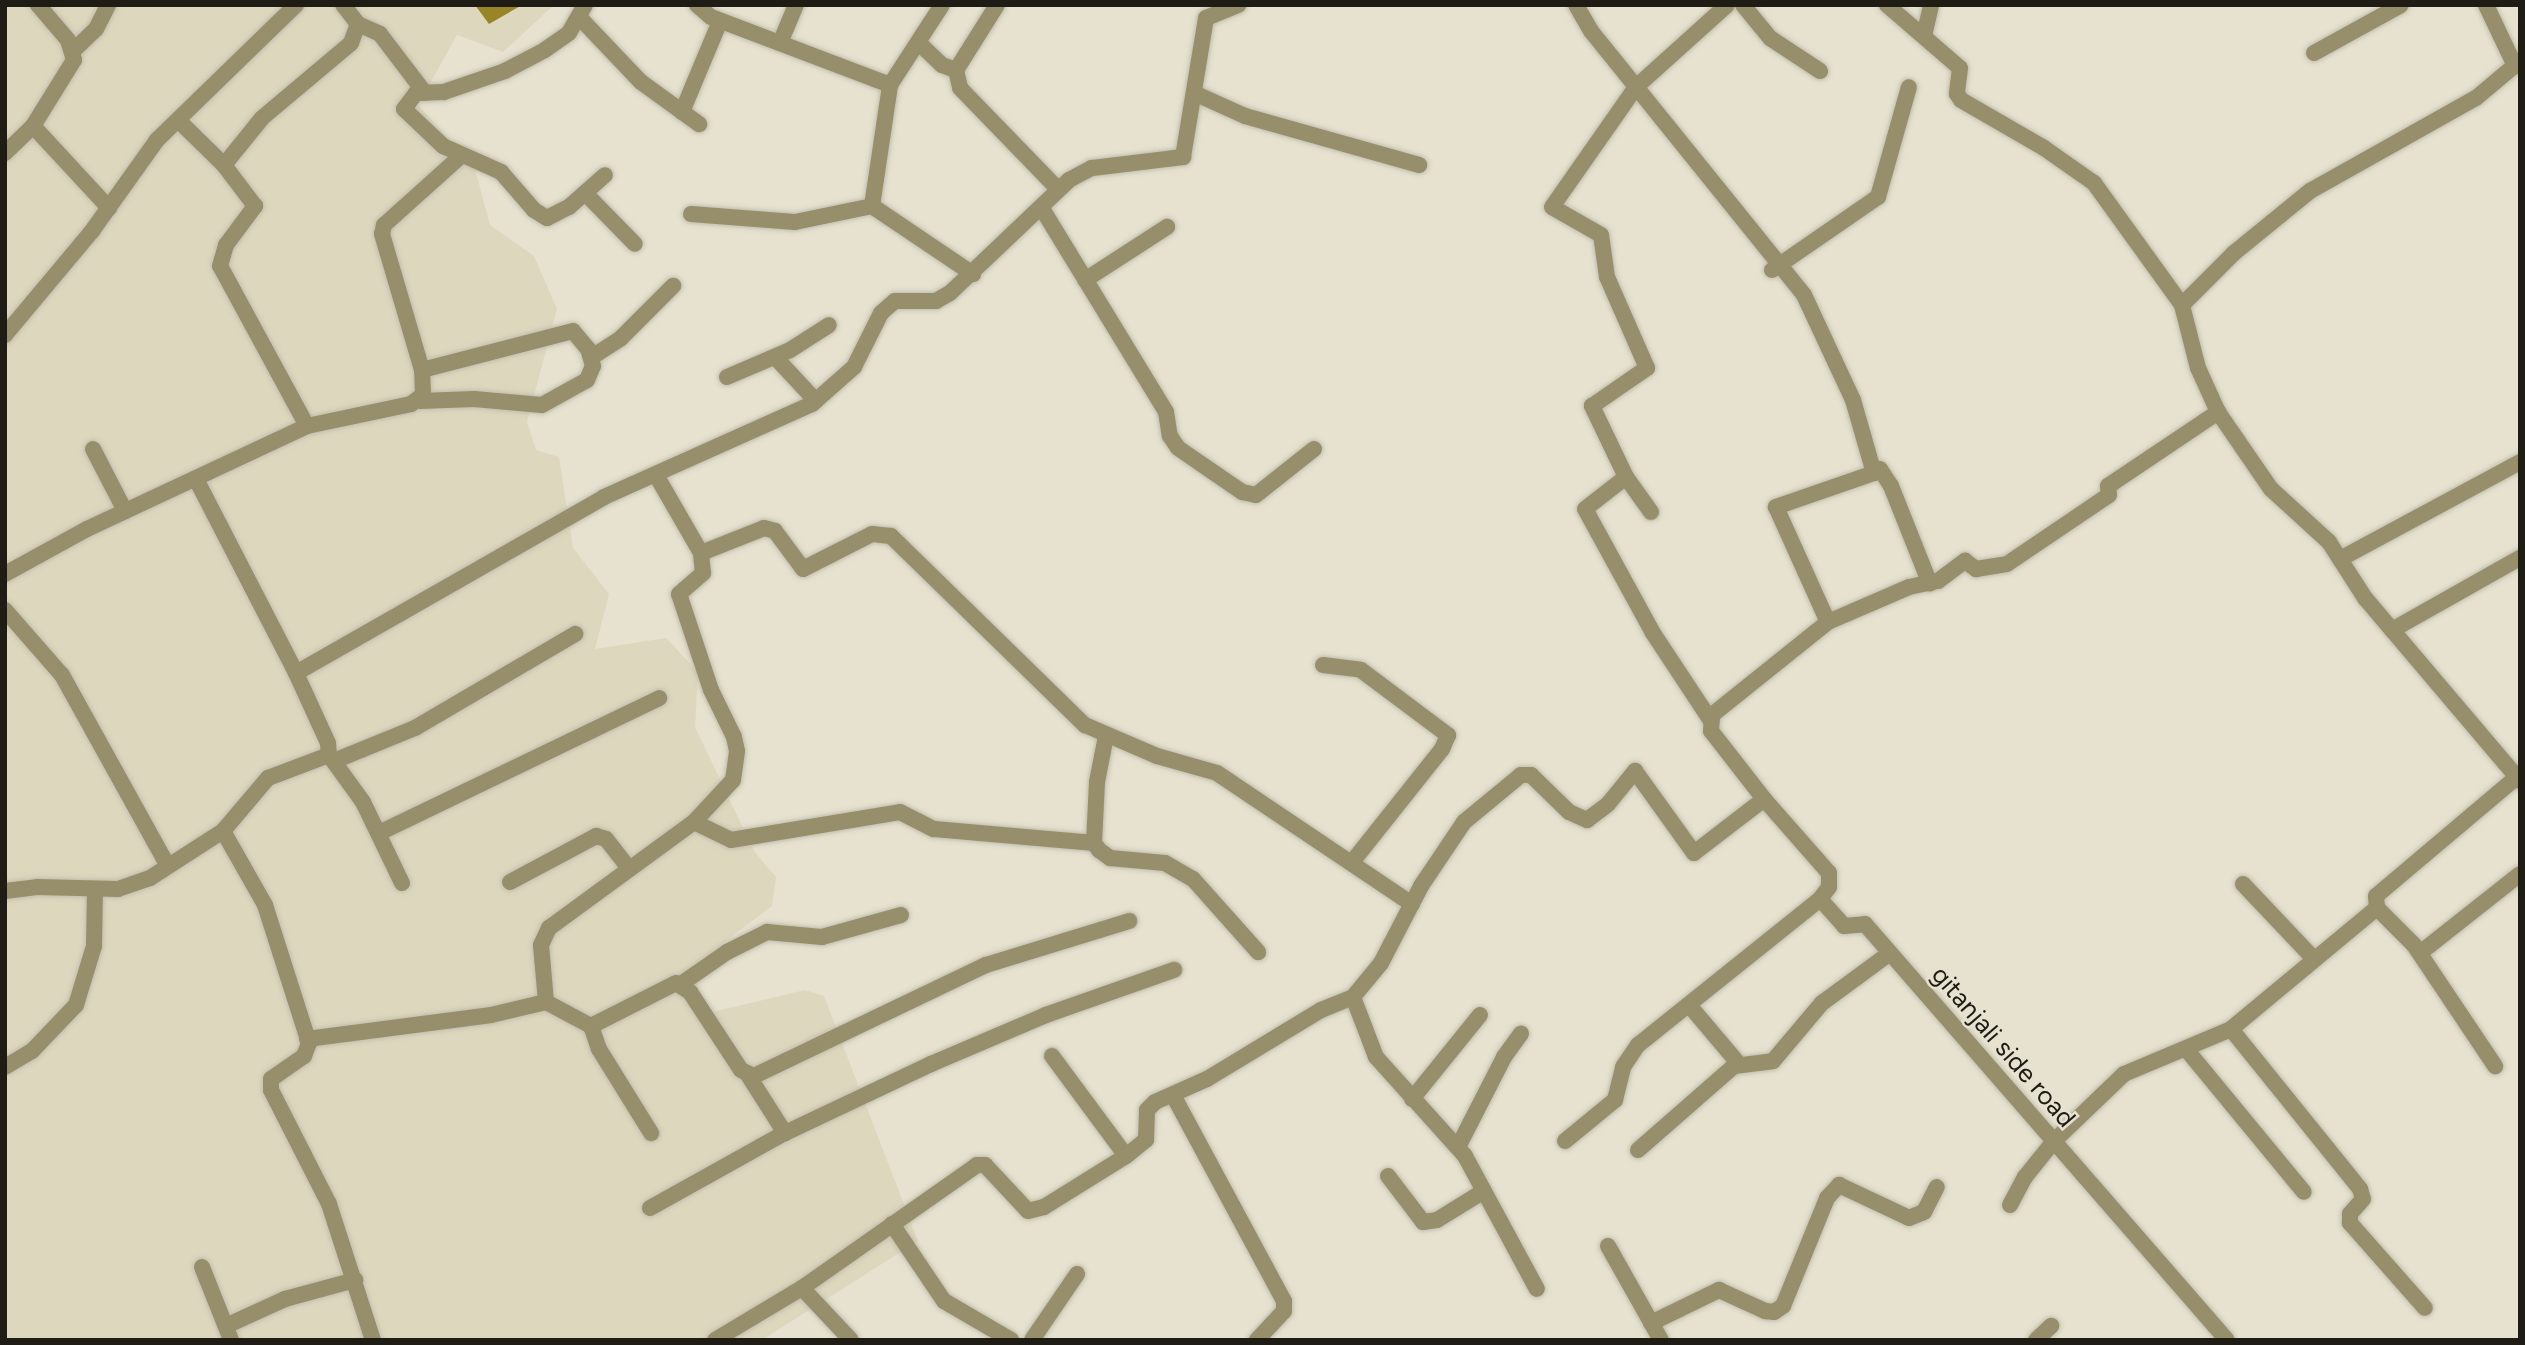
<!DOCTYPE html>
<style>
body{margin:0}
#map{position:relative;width:2525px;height:1345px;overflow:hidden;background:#e6e2cf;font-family:Figtree,sans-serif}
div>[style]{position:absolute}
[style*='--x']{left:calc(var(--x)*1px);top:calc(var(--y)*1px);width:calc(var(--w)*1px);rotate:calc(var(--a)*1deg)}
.built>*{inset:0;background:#ddd7bd}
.water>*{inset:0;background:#9a8428}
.roads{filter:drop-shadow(0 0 2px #c2beae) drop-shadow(0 0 2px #c2beae)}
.minor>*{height:16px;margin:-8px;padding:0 8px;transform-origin:8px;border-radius:8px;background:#978e6b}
span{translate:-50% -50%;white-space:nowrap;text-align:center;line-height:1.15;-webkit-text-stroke:5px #e6e2cf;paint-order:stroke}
.street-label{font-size:26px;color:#1e1c15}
.frame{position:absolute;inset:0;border:7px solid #1e1c15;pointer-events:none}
</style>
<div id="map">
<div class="built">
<div style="clip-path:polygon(5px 5px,554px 5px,503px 52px,457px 35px,418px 105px,475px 169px,490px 225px,534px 256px,557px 309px,527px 422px,536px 450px,559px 457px,573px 548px,609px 594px,595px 649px,666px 638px,698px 672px,695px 727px,754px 851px,776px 877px,772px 906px,698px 962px,696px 993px,713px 1012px,805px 990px,824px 996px,918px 1241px,762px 1340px,5px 1340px)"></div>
</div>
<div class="water">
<div style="clip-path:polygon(475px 5px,522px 5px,489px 24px)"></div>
</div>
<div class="roads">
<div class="minor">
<div style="--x:585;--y:5;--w:32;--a:120"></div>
<div style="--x:569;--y:33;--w:29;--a:145"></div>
<div style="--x:545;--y:50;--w:45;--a:152.3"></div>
<div style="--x:505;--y:71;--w:65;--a:161"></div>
<div style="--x:444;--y:92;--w:28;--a:178"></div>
<div style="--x:416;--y:93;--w:20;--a:127"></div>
<div style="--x:404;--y:109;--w:54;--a:43.5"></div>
<div style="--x:443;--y:146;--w:64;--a:24.1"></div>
<div style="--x:501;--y:172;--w:50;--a:49"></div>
<div style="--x:534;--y:210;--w:15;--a:32"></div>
<div style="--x:547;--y:218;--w:25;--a:-27"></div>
<div style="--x:569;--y:207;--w:48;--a:-41.6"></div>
<div style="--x:697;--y:5;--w:18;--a:41"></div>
<div style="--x:711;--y:17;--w:191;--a:20.8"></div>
<div style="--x:997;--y:5;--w:77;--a:122.2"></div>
<div style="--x:956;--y:70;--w:18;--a:77"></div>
<div style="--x:960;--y:88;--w:141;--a:45.9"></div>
<div style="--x:1576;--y:5;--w:30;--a:60"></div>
<div style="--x:1591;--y:31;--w:339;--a:51.1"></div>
<div style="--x:1804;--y:295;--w:116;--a:65"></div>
<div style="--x:1853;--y:400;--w:76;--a:74"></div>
<div style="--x:1874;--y:473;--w:104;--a:160.9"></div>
<div style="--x:1776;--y:507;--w:126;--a:65.7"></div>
<div style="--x:1743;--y:5;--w:43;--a:50.7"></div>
<div style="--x:1770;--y:38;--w:60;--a:33.4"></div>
<div style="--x:1887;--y:5;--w:96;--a:40.8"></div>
<div style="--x:1960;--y:68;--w:26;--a:97"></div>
<div style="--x:1957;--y:94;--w:7;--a:56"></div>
<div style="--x:1961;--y:100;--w:96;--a:30"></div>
<div style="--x:2044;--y:148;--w:61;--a:35"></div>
<div style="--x:2094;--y:183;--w:150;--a:54.2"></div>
<div style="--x:2486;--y:5;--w:68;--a:64.6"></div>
<div style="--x:580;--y:18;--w:88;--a:46.4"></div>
<div style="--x:641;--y:82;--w:72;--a:35.9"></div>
<div style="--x:358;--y:24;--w:24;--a:24"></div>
<div style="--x:380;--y:34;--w:74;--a:52.7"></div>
<div style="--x:1924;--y:36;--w:32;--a:-77"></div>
<div style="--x:780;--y:43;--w:41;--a:-67.2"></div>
<div style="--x:920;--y:44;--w:30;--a:44"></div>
<div style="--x:942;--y:65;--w:15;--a:20"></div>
<div style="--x:74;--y:50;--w:30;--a:-44"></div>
<div style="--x:96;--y:29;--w:27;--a:-63"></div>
<div style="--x:2314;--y:53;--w:99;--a:-28.9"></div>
<div style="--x:1194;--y:93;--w:56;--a:24.3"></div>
<div style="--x:1245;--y:116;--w:181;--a:15.7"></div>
<div style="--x:682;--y:112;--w:99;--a:-67.3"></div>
<div style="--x:178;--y:120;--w:64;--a:44.4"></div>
<div style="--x:33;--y:126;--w:78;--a:-58.2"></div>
<div style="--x:74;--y:60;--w:21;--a:-107"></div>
<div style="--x:68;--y:40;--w:46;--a:-130.6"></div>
<div style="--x:5;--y:153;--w:39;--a:-44"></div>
<div style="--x:33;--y:126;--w:112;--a:47.2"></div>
<div style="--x:585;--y:193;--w:71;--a:45.6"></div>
<div style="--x:872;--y:206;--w:122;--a:-81.5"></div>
<div style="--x:890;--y:85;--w:95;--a:-57"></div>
<div style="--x:1041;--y:207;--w:240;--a:58.6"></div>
<div style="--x:1166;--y:412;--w:24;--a:81"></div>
<div style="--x:1170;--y:436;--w:14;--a:56"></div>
<div style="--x:1178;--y:448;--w:78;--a:34.5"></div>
<div style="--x:1242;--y:492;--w:14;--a:12"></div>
<div style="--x:1256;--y:495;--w:74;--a:-38.4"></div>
<div style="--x:691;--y:214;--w:104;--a:4.4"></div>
<div style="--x:795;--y:222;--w:79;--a:-11.7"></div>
<div style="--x:872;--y:206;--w:122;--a:34"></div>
<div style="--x:1772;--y:270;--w:129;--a:-34.6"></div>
<div style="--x:1878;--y:197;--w:114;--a:-74.3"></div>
<div style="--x:1085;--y:280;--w:98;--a:-32.9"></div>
<div style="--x:5;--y:335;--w:136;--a:-50.1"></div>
<div style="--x:92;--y:231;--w:112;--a:-54.5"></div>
<div style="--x:157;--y:140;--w:194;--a:-44.2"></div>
<div style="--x:592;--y:357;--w:35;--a:-33"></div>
<div style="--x:621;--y:338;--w:74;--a:-45"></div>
<div style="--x:775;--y:357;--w:60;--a:47"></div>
<div style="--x:727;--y:377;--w:69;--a:-23.2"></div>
<div style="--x:790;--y:350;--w:46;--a:-32.7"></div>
<div style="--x:420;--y:401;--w:54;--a:-2.1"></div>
<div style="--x:474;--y:399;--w:68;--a:5"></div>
<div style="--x:542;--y:405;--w:51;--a:-29.1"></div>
<div style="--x:587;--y:380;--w:15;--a:-67"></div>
<div style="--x:593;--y:366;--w:18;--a:-106"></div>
<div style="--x:588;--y:349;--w:23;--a:-130"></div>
<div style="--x:573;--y:331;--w:156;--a:165.5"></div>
<div style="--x:2218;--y:412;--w:93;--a:55.5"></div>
<div style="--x:2271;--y:489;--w:79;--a:42.4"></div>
<div style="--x:2329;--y:542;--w:67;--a:57.3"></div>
<div style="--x:2365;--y:598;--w:240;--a:49.7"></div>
<div style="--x:307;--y:426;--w:106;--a:-11.9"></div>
<div style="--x:411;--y:404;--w:15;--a:-37"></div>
<div style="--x:423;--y:395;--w:25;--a:-92"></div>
<div style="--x:422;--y:370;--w:142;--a:-106.4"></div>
<div style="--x:382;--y:234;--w:9;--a:-77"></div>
<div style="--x:384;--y:225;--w:103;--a:-41.9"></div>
<div style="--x:93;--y:449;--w:70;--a:62.7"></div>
<div style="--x:1874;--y:473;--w:7;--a:-34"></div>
<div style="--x:1880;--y:469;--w:20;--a:57"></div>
<div style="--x:1891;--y:486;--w:105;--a:68.3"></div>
<div style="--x:656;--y:475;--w:90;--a:60"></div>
<div style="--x:701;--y:553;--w:68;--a:-21.6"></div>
<div style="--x:764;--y:528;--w:11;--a:15"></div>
<div style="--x:775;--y:531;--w:47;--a:53.6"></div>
<div style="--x:803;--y:569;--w:77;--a:-26.9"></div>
<div style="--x:872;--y:534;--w:19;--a:6"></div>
<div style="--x:891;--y:536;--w:271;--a:44.3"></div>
<div style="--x:1085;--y:725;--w:78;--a:23.3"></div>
<div style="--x:1157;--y:756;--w:62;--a:15.8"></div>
<div style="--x:1217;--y:773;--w:235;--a:33.9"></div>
<div style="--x:1626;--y:477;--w:43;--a:54.5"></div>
<div style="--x:196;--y:479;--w:218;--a:62.7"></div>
<div style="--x:2340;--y:559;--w:204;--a:-28.3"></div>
<div style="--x:5;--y:574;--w:94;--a:-28.8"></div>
<div style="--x:87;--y:529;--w:243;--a:-25.1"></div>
<div style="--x:307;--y:426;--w:182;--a:-118.5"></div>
<div style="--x:220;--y:266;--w:22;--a:-74"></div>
<div style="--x:226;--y:245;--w:49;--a:-53.4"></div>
<div style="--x:255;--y:206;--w:51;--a:-127.1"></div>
<div style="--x:224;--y:165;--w:60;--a:-51"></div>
<div style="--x:262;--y:118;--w:116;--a:-40.1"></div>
<div style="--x:351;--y:43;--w:20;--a:-70"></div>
<div style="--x:358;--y:24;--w:24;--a:-128"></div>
<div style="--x:5;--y:610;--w:86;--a:48.8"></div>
<div style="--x:62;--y:675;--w:218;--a:61"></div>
<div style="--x:2392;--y:630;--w:147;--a:-29.4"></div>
<div style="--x:1323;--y:665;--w:38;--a:7"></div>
<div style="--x:1361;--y:670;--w:109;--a:36.8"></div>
<div style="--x:1448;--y:735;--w:15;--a:113"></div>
<div style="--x:1442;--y:749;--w:144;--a:128.5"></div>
<div style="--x:1711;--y:721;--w:105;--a:-123.4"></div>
<div style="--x:1653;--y:633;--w:141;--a:-118.7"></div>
<div style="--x:1585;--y:509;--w:52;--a:-38"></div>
<div style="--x:1626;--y:477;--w:79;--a:-115.6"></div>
<div style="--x:1592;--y:406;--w:67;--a:-34.6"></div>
<div style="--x:1647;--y:368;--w:99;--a:-113.7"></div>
<div style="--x:1607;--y:277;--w:42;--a:-98.1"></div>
<div style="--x:1601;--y:235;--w:56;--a:-150.3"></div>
<div style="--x:1552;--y:207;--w:146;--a:-55"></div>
<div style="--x:1636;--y:87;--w:122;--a:-42"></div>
<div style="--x:1106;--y:736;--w:47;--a:101.1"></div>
<div style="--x:1097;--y:782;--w:61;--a:92.8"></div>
<div style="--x:1094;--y:843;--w:9;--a:54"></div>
<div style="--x:1099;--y:850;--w:14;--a:36"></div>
<div style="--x:1110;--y:858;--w:55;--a:5.2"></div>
<div style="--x:1165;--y:863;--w:32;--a:30"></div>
<div style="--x:1193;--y:879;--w:98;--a:48.3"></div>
<div style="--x:329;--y:755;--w:58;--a:54.1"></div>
<div style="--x:363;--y:802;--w:90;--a:64.3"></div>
<div style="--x:334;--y:761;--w:87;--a:-22.2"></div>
<div style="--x:415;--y:728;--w:186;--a:-30.4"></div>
<div style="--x:1764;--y:799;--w:98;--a:48.7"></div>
<div style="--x:1829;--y:873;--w:14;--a:90"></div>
<div style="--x:1829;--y:887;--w:15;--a:127"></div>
<div style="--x:1820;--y:899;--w:36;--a:48"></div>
<div style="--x:1844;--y:926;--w:21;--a:-5"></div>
<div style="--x:1865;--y:924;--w:551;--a:48.97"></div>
<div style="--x:694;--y:822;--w:41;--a:25.9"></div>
<div style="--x:731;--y:840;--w:171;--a:-9.4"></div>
<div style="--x:900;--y:812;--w:38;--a:27"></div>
<div style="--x:934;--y:829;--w:161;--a:5"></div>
<div style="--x:223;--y:831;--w:70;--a:-49.7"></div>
<div style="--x:268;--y:778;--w:65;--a:-20.7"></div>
<div style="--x:329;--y:755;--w:12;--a:-95"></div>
<div style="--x:328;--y:743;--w:77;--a:-114.6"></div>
<div style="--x:296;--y:673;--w:355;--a:-29.7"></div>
<div style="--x:604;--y:497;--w:228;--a:-24.1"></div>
<div style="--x:812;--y:404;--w:56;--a:-41.4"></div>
<div style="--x:854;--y:367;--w:60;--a:-63.4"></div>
<div style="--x:881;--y:313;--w:18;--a:-41"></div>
<div style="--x:895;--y:301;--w:41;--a:0"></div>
<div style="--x:936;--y:301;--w:16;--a:-30"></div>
<div style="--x:950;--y:293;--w:164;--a:-43.5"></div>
<div style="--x:1069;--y:180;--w:26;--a:-28"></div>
<div style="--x:1092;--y:168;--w:92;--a:-6.9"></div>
<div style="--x:1183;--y:157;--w:141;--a:-80.6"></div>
<div style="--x:1206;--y:18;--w:35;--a:-22"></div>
<div style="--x:379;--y:833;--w:311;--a:-25.7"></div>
<div style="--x:510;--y:882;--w:98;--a:-28.1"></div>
<div style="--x:596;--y:836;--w:10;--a:17"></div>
<div style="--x:606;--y:839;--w:36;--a:52"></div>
<div style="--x:2243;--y:884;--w:102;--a:46.6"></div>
<div style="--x:5;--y:891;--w:32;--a:-7"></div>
<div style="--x:37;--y:887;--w:81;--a:1.4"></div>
<div style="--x:118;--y:889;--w:34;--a:-19"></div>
<div style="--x:150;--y:878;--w:87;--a:-32.8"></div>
<div style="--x:223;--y:831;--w:85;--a:60.4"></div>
<div style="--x:265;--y:905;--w:145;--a:72.3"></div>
<div style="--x:309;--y:1043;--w:14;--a:111"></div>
<div style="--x:304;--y:1056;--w:40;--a:145.1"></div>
<div style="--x:271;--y:1079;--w:11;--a:90"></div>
<div style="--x:271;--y:1090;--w:128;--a:63"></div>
<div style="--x:329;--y:1204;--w:143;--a:72.1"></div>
<div style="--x:2377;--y:908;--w:12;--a:-95"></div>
<div style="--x:2376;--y:896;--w:185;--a:-40.2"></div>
<div style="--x:2420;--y:953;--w:127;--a:-38.3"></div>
<div style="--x:681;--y:984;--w:56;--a:-34.8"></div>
<div style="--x:727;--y:952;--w:45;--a:-26.6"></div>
<div style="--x:767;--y:932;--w:55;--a:5.2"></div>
<div style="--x:822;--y:937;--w:82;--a:-15.6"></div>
<div style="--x:1353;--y:997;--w:64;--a:69"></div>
<div style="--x:1376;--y:1057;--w:133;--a:48"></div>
<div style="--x:1465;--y:1156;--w:151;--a:61.6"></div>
<div style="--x:546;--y:1002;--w:57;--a:-95"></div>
<div style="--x:541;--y:945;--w:19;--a:-65"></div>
<div style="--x:549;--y:928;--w:180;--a:-36.2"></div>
<div style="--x:694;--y:822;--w:57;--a:-47.1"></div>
<div style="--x:733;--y:780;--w:29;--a:-82"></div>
<div style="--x:737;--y:751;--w:14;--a:-102"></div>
<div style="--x:734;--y:737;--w:52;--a:-116.1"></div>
<div style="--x:711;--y:690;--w:101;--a:-108.4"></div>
<div style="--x:679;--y:594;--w:32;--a:-41"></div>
<div style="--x:703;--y:573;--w:20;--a:-96"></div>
<div style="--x:1689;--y:1005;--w:76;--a:49.8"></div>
<div style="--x:591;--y:1026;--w:24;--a:71"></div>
<div style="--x:599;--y:1049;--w:99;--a:58.2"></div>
<div style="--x:2231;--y:1029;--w:206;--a:51.1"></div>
<div style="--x:2360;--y:1189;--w:10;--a:73"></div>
<div style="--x:2363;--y:1199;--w:20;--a:131"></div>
<div style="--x:2350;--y:1214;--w:9;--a:90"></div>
<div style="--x:2350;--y:1223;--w:113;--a:48.6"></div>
<div style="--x:307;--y:1039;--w:186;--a:-7.4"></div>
<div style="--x:491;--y:1015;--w:57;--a:-13.3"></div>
<div style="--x:546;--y:1002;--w:51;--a:28.1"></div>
<div style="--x:591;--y:1026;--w:95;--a:-26.8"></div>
<div style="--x:676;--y:983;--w:17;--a:33"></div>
<div style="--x:690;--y:992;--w:93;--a:56.8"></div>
<div style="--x:741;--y:1070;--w:14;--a:25"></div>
<div style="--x:754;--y:1076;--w:257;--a:-25.6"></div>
<div style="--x:986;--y:965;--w:150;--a:-17.1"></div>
<div style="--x:2186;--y:1049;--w:185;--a:50.5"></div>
<div style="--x:1052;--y:1056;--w:124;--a:53.5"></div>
<div style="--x:5;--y:1067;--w:31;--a:-31"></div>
<div style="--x:32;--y:1051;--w:64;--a:-46.3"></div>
<div style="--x:76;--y:1005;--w:62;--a:-73"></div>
<div style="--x:94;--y:946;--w:55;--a:-89"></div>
<div style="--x:748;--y:1075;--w:69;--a:57.5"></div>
<div style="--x:1173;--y:1095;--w:234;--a:61.7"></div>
<div style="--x:1284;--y:1301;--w:10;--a:90"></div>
<div style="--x:1284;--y:1311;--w:40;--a:133"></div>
<div style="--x:1412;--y:1099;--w:108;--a:-51"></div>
<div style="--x:1565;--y:1141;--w:65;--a:-39.4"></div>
<div style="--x:1615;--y:1100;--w:34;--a:-76"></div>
<div style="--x:1623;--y:1067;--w:27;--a:-56"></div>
<div style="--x:1638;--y:1045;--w:233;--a:-38.7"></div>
<div style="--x:1458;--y:1147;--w:101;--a:-62.9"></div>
<div style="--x:1504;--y:1057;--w:29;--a:-54"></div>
<div style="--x:1638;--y:1150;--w:128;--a:-41.2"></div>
<div style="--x:1734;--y:1066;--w:39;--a:-7"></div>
<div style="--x:1773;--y:1061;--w:76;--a:-49.8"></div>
<div style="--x:1822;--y:1003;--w:84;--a:-36.3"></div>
<div style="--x:1388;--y:1176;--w:58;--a:52.7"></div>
<div style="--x:1423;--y:1222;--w:14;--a:-8"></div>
<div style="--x:1437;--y:1220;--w:55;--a:-31.7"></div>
<div style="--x:2010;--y:1205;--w:32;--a:-62"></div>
<div style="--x:2025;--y:1177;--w:45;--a:-51.3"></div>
<div style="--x:2053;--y:1142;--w:98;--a:-43.8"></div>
<div style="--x:2124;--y:1074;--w:116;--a:-22.8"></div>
<div style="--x:2231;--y:1029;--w:190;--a:-39.7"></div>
<div style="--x:2377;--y:908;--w:52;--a:45"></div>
<div style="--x:2414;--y:945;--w:146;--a:56.2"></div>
<div style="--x:650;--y:1208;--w:154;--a:-29.1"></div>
<div style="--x:785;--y:1133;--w:161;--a:-25.3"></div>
<div style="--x:931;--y:1064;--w:125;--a:-23.1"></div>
<div style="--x:1046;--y:1015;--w:136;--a:-19.4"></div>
<div style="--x:892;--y:1224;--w:93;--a:56"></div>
<div style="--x:944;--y:1301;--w:78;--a:30.2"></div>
<div style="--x:1608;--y:1246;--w:108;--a:60.6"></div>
<div style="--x:202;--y:1267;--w:79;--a:68.3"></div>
<div style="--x:802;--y:1288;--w:71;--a:46.7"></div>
<div style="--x:1651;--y:1323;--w:76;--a:-25.9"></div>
<div style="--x:1719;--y:1290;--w:51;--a:24.5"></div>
<div style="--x:1765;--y:1311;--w:9;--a:6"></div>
<div style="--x:1774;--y:1312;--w:11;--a:-34"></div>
<div style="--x:1783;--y:1306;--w:117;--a:-67.8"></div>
<div style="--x:1827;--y:1198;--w:18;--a:-47"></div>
<div style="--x:1839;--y:1185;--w:77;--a:25.2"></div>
<div style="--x:1909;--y:1218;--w:16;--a:-22"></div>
<div style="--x:1924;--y:1212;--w:28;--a:-63"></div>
<div style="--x:228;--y:1325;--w:63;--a:-24.5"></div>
<div style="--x:285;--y:1299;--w:73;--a:-15.2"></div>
<div style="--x:715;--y:1340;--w:101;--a:-30.9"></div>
<div style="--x:802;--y:1288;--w:214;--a:-35.1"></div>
<div style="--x:977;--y:1165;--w:8;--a:0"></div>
<div style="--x:985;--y:1165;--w:63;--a:46.9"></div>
<div style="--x:1028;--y:1211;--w:16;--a:-14"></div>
<div style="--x:1044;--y:1207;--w:97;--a:-31.9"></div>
<div style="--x:1126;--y:1156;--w:26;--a:-39"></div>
<div style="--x:1146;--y:1140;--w:30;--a:-88"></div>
<div style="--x:1147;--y:1110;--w:11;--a:-45"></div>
<div style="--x:1155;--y:1102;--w:57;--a:-23.9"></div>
<div style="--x:1207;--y:1079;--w:133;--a:-31.2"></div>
<div style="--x:1321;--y:1010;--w:35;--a:-22"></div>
<div style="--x:1353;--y:997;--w:44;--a:-50.5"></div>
<div style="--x:1381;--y:963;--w:87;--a:-62.5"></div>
<div style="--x:1421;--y:886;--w:77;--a:-56.1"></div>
<div style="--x:1464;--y:822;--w:74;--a:-39.5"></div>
<div style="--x:1521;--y:775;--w:10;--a:0"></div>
<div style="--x:1531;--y:775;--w:53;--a:44.2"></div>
<div style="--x:1569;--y:812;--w:20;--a:24"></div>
<div style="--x:1587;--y:820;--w:26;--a:-37"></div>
<div style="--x:1608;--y:804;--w:43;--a:-50.7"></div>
<div style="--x:1635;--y:771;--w:101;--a:54.3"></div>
<div style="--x:1694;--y:853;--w:88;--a:-37.6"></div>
<div style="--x:1764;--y:799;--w:86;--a:-127.9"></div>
<div style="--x:1711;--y:731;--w:16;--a:-86"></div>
<div style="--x:1712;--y:715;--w:149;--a:-38.7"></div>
<div style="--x:1828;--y:622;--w:88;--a:-23.4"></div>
<div style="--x:1909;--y:587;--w:30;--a:-12"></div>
<div style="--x:1938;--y:581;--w:34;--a:-37"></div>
<div style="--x:1965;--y:561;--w:14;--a:36"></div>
<div style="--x:1976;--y:569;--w:31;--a:-9"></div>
<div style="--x:2007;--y:564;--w:123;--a:-34.1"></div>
<div style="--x:2109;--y:495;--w:9;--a:-96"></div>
<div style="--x:2108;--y:486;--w:133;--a:-33.9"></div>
<div style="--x:2218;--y:412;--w:48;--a:-114.4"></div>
<div style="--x:2198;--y:368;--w:65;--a:-104.3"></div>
<div style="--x:2182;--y:305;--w:74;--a:-45"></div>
<div style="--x:2234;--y:253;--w:98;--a:-39.2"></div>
<div style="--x:2310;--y:191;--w:190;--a:-29.3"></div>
<div style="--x:2476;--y:98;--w:57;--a:-40.1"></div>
<div style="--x:1032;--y:1340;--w:80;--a:-55.7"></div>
<div style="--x:2036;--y:1340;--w:21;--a:-43"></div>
</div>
</div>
<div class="street-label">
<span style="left:2003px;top:1047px;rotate:49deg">gitanjali side road</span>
</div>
<div class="frame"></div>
</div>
